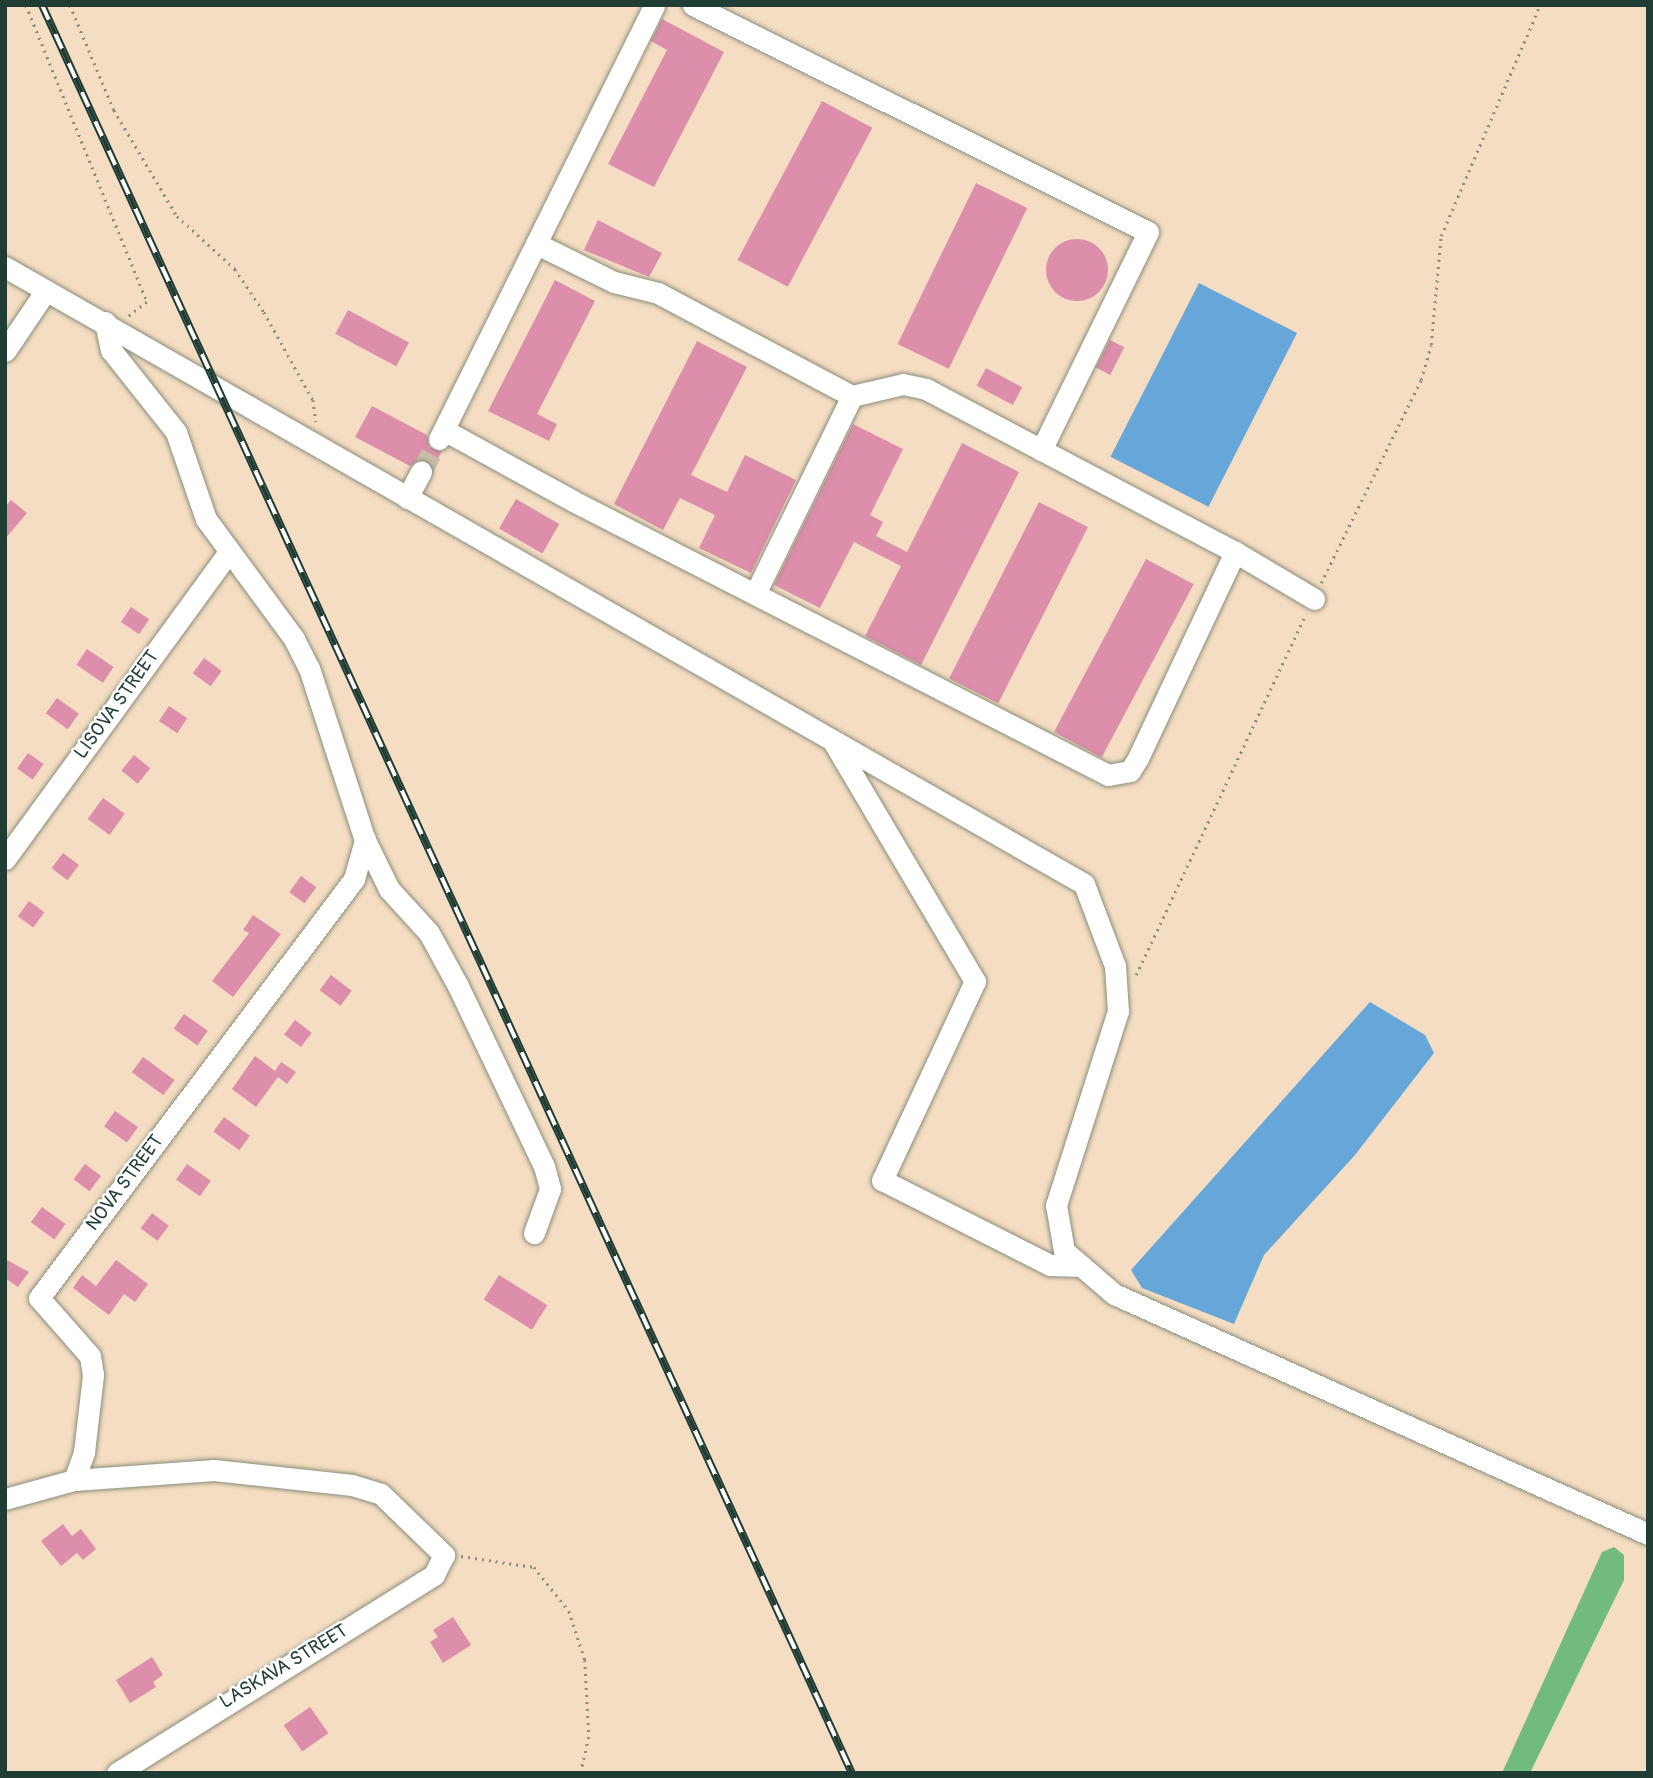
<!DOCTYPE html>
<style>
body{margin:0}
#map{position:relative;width:1653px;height:1778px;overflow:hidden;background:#f4ddc2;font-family:Pangolin,sans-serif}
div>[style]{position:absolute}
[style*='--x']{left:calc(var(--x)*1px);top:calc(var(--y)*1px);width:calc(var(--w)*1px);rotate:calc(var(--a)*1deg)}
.forest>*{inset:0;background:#71ba80}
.water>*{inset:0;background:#67a6d9;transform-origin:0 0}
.building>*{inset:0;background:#dc8eaa;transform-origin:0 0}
.round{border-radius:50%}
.minor-tunnel>*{height:21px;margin-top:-10.5px;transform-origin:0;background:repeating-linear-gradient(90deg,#c9bda6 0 21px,transparent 0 31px)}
.path>*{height:2.5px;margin-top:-1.25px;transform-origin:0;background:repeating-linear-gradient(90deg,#8a8d7b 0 2px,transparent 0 7px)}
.roads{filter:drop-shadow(0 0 2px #8a8d7b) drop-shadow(0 0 2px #8a8d7b)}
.minor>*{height:21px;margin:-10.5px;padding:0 10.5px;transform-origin:10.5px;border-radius:10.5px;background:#fff}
.rail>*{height:8px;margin-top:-4px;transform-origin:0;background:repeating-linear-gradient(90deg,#fff 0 16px,#1f3d34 0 32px);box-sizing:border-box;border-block:2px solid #1f3d34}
span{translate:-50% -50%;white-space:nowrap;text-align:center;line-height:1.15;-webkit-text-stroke:5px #fff;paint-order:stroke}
.street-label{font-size:19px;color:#1f3d34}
.frame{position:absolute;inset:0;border:7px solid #1f3d34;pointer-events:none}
</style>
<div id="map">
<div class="forest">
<div style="clip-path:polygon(1614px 1547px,1624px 1555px,1624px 1580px,1530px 1773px,1502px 1773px,1602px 1552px)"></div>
</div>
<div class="water">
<div style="left:1199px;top:283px;width:110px;height:195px;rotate:27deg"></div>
<div style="clip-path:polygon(1370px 1002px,1425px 1035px,1434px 1053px,1355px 1155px,1264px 1255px,1234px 1324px,1142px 1288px,1131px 1270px)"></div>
</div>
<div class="building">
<div style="clip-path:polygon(662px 19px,724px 52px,654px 187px,608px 164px,667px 50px,651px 41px)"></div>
<div style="left:822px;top:101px;width:57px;height:180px;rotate:28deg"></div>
<div style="left:976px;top:183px;width:57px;height:179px;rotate:26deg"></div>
<div style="clip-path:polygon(598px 220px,662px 253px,649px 277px,584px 250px)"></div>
<div class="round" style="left:1046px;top:239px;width:62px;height:62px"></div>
<div style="clip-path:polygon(555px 280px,595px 301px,537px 414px,557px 424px,549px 441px,488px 411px)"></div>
<div style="left:348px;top:310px;width:69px;height:27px;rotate:28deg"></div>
<div style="left:1110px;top:340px;width:16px;height:31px;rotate:27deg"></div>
<div style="clip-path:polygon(697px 341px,747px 367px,691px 475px,727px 492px,745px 455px,796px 480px,751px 573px,699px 548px,715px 515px,680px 498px,663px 530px,614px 504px)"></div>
<div style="left:986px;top:368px;width:41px;height:20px;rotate:28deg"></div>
<div style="clip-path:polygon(372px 406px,427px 435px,429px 447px,442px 451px,433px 468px,421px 459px,410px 466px,355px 437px)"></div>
<div style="clip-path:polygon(853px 424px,903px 449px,870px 515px,883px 522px,876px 536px,907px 552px,962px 443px,1019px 472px,921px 665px,865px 636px,901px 566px,854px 542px,820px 608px,774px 585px)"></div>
<div style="left:516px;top:499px;width:50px;height:34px;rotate:30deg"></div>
<div style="clip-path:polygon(11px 500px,27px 513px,5px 539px,5px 507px)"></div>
<div style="left:1039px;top:502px;width:55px;height:198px;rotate:27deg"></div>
<div style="left:1146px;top:559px;width:54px;height:196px;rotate:28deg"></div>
<div style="left:131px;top:607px;width:22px;height:18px;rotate:34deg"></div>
<div style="left:87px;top:649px;width:32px;height:19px;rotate:34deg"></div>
<div style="left:204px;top:658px;width:22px;height:19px;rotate:36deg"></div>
<div style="left:57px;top:698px;width:27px;height:19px;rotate:36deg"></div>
<div style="left:169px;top:706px;width:22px;height:18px;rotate:34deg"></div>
<div style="left:28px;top:753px;width:19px;height:19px;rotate:35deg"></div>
<div style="left:134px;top:755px;width:21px;height:20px;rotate:39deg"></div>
<div style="left:103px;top:798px;width:27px;height:26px;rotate:36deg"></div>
<div style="left:63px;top:853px;width:20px;height:19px;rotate:37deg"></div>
<div style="left:301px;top:876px;width:19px;height:20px;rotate:36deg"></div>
<div style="left:29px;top:901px;width:19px;height:19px;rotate:36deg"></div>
<div style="clip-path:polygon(253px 915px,281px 934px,233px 997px,212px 981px,249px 933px,243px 930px)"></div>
<div style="left:331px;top:975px;width:26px;height:19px;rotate:37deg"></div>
<div style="left:184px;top:1014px;width:29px;height:18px;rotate:35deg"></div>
<div style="left:295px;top:1020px;width:21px;height:18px;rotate:37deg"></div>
<div style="clip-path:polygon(255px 1056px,275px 1071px,281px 1062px,296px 1072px,287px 1084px,278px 1077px,256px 1107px,232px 1089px)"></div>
<div style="left:143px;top:1057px;width:39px;height:19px;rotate:36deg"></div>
<div style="left:115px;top:1111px;width:28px;height:19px;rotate:35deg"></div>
<div style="left:224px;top:1117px;width:32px;height:18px;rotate:36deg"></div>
<div style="left:85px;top:1164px;width:20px;height:19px;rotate:37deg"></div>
<div style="left:187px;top:1164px;width:29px;height:19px;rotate:35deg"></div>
<div style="left:42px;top:1207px;width:29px;height:19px;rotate:36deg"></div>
<div style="left:152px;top:1213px;width:21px;height:19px;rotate:37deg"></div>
<div style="clip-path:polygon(5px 1259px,29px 1272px,18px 1287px,5px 1278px)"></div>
<div style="clip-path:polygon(116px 1260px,148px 1284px,135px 1302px,124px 1294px,109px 1315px,73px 1288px,82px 1275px,96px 1286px)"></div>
<div style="left:499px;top:1275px;width:57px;height:29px;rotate:32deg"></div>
<div style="clip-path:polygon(63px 1524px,72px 1536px,81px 1529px,96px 1549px,83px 1560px,77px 1553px,61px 1566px,41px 1541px)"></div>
<div style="clip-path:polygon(453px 1617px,471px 1645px,443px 1663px,430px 1642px,438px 1637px,433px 1630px)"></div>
<div style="clip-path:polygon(152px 1657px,163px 1675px,153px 1682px,156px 1687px,130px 1703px,116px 1680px)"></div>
<div style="left:310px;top:1707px;width:32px;height:32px;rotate:55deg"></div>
</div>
<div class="minor-tunnel">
<div style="--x:421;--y:472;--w:35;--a:-61"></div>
</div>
<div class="path">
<div style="--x:26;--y:5;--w:321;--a:67.8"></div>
<div style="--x:147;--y:302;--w:23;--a:142"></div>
<div style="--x:70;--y:5;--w:114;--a:67.3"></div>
<div style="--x:114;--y:110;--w:123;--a:59.3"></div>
<div style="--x:177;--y:216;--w:79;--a:42.4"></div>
<div style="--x:235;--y:269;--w:52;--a:56"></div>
<div style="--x:264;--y:312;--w:101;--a:60.9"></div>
<div style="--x:313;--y:400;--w:22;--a:82"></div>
<div style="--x:1321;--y:583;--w:226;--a:-63.8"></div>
<div style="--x:1421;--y:380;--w:36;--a:-74"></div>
<div style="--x:1431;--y:345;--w:109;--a:-84.8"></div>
<div style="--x:1441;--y:236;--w:251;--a:-66.8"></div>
<div style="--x:1136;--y:975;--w:399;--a:-64.8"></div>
<div style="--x:461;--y:1556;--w:74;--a:8.6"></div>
<div style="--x:534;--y:1567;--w:56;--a:51.5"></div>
<div style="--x:569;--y:1611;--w:52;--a:71.9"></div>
<div style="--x:585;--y:1660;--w:77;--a:87"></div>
<div style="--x:589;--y:1737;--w:37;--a:103"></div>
</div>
<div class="roads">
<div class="minor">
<div style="--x:693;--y:5;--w:508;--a:26.51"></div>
<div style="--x:1148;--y:232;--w:243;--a:116.1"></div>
<div style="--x:537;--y:244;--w:86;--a:26.3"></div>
<div style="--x:614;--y:282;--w:45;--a:14"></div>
<div style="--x:658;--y:293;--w:220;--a:28"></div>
<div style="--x:5;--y:267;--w:1243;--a:29.76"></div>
<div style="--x:1084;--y:884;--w:88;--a:69.3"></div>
<div style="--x:1115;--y:966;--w:45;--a:86.2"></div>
<div style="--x:1118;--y:1011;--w:204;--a:107.7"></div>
<div style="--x:1056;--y:1205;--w:47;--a:80.1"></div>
<div style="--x:1064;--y:1251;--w:66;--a:40.7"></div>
<div style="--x:1114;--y:1294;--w:585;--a:24.2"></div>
<div style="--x:105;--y:322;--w:29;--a:78"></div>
<div style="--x:111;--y:350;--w:105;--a:51.6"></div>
<div style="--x:176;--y:432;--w:92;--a:71"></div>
<div style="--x:206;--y:519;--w:149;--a:53.7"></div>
<div style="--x:294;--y:639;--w:33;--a:63"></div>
<div style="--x:309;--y:668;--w:181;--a:72"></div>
<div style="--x:365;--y:840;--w:55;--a:63.9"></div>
<div style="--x:389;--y:889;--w:59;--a:47.7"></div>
<div style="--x:429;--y:933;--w:60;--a:61.3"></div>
<div style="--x:458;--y:986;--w:199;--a:64.5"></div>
<div style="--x:544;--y:1166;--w:24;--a:75"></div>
<div style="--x:550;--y:1189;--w:47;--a:110"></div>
<div style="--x:5;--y:351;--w:71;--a:-55.9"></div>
<div style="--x:444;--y:430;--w:147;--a:28.8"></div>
<div style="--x:573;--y:501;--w:601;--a:27.12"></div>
<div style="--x:1108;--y:775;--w:22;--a:-10"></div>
<div style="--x:1130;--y:771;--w:15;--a:-58"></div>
<div style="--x:1138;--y:758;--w:228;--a:-64.8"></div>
<div style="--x:439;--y:439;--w:484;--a:-63.6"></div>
<div style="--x:407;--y:498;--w:30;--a:-62"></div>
<div style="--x:755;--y:594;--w:220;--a:-63.9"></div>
<div style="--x:852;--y:396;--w:52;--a:-13.2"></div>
<div style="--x:903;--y:384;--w:24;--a:12"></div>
<div style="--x:926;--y:389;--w:349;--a:27.8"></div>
<div style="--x:1235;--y:552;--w:92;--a:30.7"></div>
<div style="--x:834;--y:743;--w:277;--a:59.4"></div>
<div style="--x:975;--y:981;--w:220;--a:115"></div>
<div style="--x:882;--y:1180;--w:188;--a:26.8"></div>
<div style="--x:1050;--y:1265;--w:32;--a:2"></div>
<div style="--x:5;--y:859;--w:381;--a:-53.9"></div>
<div style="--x:74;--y:1480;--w:140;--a:-4.1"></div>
<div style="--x:214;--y:1470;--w:139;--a:6.2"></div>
<div style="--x:352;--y:1485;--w:30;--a:17"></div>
<div style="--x:381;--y:1494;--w:88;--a:44.1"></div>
<div style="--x:444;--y:1555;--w:22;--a:117"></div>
<div style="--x:434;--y:1575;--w:374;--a:148"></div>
<div style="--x:5;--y:1499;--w:72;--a:-15.4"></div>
<div style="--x:74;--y:1480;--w:30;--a:-70"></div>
<div style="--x:84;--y:1452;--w:78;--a:-83.3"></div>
<div style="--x:93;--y:1375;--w:19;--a:-99"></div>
<div style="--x:90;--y:1356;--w:77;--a:-131.3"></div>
<div style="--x:39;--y:1298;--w:524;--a:-53.06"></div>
<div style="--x:354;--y:879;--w:41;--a:-74.2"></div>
</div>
</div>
<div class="rail">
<div style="--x:42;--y:5;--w:1945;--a:65.39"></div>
</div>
<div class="street-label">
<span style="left:117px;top:705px;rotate:-54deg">LISOVA STREET</span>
<span style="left:125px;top:1183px;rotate:-53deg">NOVA STREET</span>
<span style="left:284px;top:1667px;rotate:-31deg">LASKAVA STREET</span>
</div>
<div class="frame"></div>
</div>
